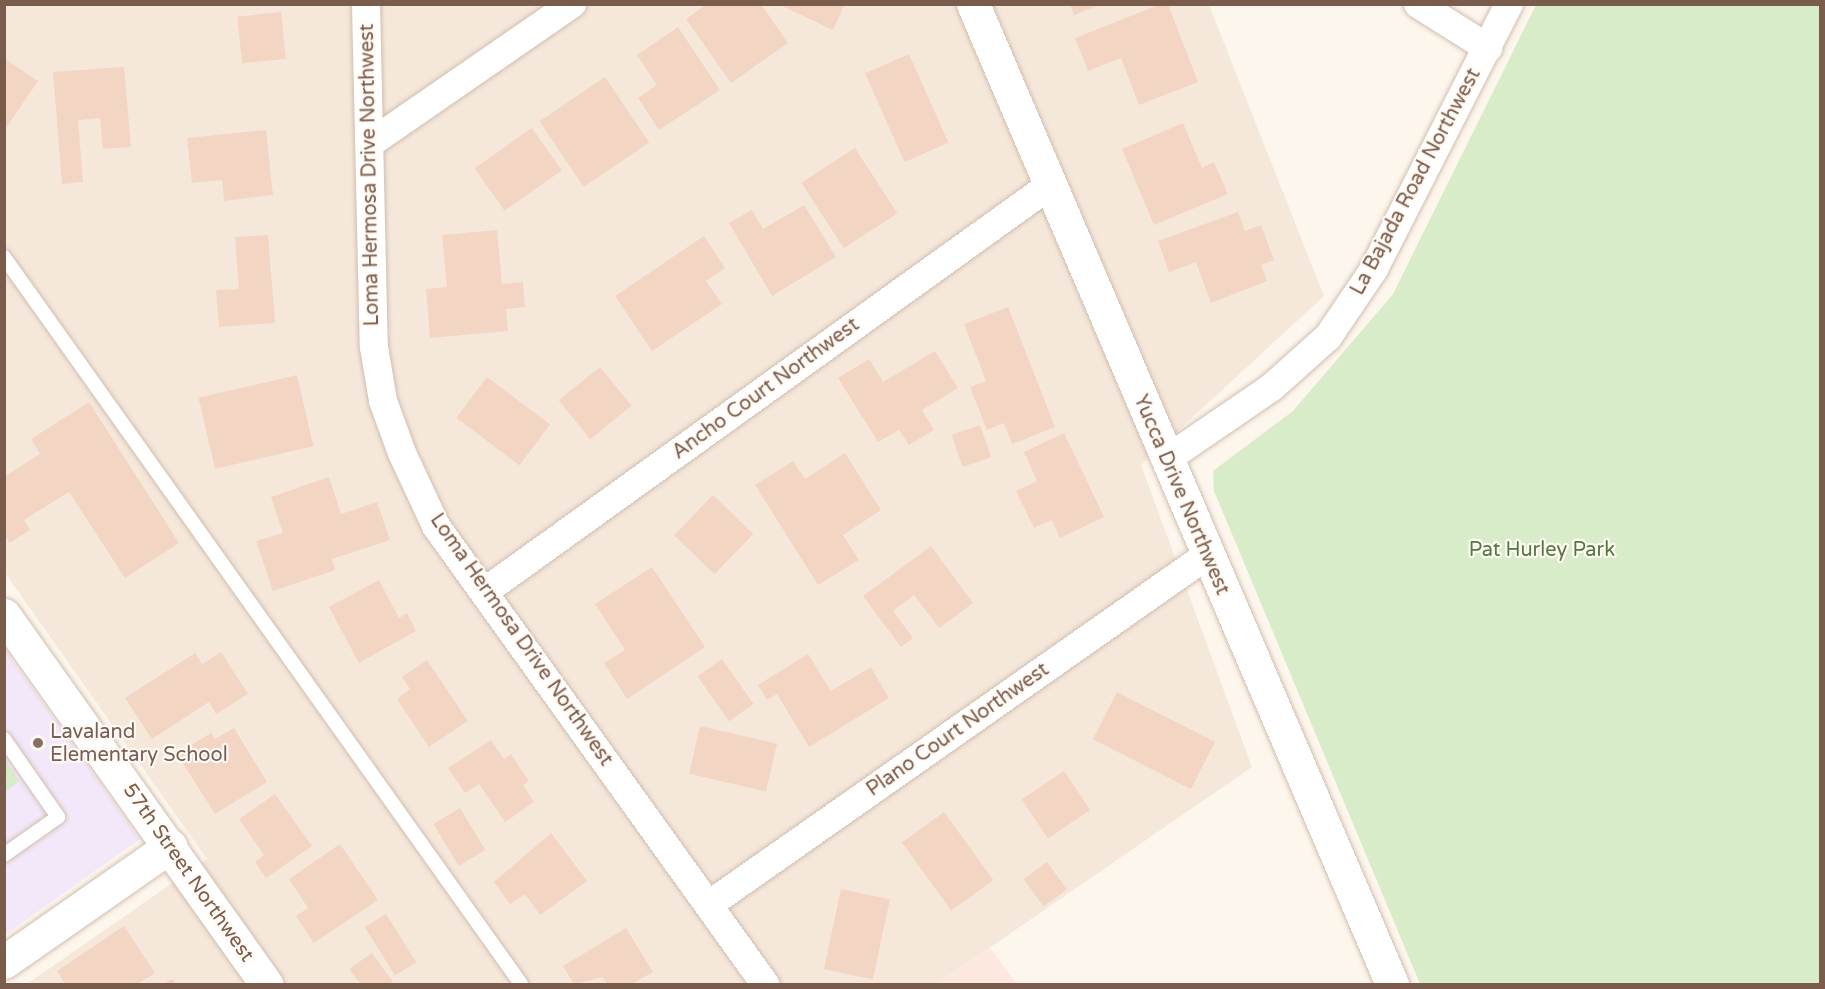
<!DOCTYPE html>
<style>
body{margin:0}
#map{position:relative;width:1825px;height:989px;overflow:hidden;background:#fdf6ec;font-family:"Varela Round",sans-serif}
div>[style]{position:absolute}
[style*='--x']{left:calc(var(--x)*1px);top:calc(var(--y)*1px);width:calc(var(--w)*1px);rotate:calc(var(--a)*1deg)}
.residential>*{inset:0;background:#f5e8da}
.commercial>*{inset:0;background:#fde8e0}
.education>*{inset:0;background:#f3e8fa}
.green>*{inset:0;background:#d8ecc9}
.building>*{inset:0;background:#f3d5c3;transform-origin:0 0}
.roads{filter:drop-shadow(0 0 2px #d1beb0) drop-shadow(0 0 2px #d1beb0)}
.service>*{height:14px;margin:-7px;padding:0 7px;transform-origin:7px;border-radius:7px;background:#fff}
.minor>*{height:28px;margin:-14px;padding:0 14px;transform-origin:14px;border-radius:14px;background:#fff}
.tertiary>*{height:33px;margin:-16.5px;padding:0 16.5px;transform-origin:16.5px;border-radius:16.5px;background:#fff}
.dots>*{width:16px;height:16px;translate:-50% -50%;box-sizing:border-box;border:3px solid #fffaf3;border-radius:50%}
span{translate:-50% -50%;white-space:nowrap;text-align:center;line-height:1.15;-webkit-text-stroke:4.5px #fffaf3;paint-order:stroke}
.street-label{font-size:20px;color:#7a5c4d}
.park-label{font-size:20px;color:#537a41}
.education-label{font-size:20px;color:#785e54}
.left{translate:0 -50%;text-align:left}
.frame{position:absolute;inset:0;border:6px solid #7a5c4d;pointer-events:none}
</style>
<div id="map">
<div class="residential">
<div style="clip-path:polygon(4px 5px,1209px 5px,1324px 296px,1141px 465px,1252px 767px,937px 984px,27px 984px,207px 859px,5px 573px)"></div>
</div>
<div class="commercial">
<div style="clip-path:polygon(990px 948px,1017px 984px,937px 984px)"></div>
</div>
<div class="education">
<div style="clip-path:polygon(4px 648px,140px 839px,5px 935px,4px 935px)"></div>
</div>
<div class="green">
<div style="clip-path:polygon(1536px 5px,1820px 5px,1820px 984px,1420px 984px,1214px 491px,1213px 471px,1293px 411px,1393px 294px)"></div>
<div style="clip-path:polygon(5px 760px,19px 781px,5px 792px,4px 792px)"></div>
</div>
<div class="building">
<div style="clip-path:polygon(707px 4px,761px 4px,788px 43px,731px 83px,686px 19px)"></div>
<div style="clip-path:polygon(778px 4px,845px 4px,833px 30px)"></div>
<div style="clip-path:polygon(1070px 4px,1099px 4px,1099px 5px,1074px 15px)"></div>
<div style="clip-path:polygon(1161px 4px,1168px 4px,1198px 82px,1139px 105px,1121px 58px,1088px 71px,1075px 38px)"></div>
<div style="left:281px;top:12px;width:47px;height:44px;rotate:84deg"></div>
<div style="clip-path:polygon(678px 27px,720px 90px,659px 130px,638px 98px,657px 85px,637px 55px)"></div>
<div style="left:909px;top:54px;width:97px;height:48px;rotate:66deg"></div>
<div style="clip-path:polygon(4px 58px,38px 81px,4px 131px)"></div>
<div style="clip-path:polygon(124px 67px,131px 147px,103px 149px,100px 118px,78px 120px,83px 182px,62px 184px,53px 72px)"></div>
<div style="left:605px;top:77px;width:79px;height:79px;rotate:56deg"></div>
<div style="clip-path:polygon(1183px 123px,1202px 168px,1214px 162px,1228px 194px,1154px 225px,1122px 149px)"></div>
<div style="left:532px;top:128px;width:52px;height:70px;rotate:55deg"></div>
<div style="clip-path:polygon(266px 130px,273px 195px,224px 201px,222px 180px,192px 183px,187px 138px)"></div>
<div style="left:855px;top:148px;width:78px;height:64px;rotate:57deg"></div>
<div style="clip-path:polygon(804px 205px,836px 257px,772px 296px,729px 223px,752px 210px,763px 229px)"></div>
<div style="clip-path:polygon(1238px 212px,1245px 231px,1261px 225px,1274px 260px,1261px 265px,1267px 281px,1211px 303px,1196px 262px,1169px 272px,1158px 241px)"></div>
<div style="clip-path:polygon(497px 230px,502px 284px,523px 282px,525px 307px,506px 309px,508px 331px,430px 338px,426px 289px,447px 287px,442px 235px)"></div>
<div style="clip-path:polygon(268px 235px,275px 323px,219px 327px,216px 290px,239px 289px,235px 237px)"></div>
<div style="clip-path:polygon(704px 236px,725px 268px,706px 281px,722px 304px,652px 351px,615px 296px)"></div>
<div style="clip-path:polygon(1008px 307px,1055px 427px,1012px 444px,1004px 423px,987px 430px,970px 387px,986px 381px,964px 324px)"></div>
<div style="clip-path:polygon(935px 351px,958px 388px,922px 410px,934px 430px,909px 445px,899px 430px,878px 442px,838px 378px,869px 359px,883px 382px)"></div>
<div style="left:600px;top:367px;width:50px;height:53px;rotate:51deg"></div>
<div style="left:297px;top:375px;width:73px;height:101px;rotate:77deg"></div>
<div style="left:487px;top:377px;width:79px;height:51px;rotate:37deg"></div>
<div style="clip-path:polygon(89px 402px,179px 543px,125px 578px,69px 492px,24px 520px,30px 530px,10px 543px,4px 535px,4px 477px,40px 454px,31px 439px)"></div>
<div style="left:980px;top:425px;width:34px;height:30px;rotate:71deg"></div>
<div style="clip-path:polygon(1064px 433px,1104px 517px,1060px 538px,1052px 520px,1034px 528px,1016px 491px,1037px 481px,1024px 452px)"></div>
<div style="clip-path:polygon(845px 453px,881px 510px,843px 535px,859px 560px,818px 585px,755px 485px,793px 461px,805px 479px)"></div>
<div style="clip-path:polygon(329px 477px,341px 514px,377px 502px,390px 540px,332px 559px,335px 570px,273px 591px,256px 541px,283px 533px,271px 497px)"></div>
<div style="left:713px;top:495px;width:56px;height:56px;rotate:44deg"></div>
<div style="clip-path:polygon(931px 546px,973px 603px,939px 628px,914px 595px,893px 611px,913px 638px,901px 647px,863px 596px)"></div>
<div style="clip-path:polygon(652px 567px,705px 647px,627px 699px,604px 663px,625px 650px,595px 604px)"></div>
<div style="clip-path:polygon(379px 580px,399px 618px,407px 613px,416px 631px,359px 663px,329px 607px)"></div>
<div style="clip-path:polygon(221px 652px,248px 694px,216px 714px,209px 702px,152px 739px,125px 698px,195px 653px,202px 664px)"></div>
<div style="clip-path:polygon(808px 654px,831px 691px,871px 667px,889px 698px,809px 747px,777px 694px,767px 700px,758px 685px)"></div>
<div style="left:722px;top:659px;width:55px;height:30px;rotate:55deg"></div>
<div style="clip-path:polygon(427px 660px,468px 721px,429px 747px,397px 699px,410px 689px,402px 677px)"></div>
<div style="left:1117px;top:692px;width:110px;height:53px;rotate:27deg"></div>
<div style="left:700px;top:726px;width:79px;height:49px;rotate:13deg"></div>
<div style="clip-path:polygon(234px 728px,267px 782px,215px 814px,177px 754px,211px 733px,215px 739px)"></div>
<div style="clip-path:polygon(491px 740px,504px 759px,511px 754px,529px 781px,523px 785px,534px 802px,505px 822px,479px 784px,465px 793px,448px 768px)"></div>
<div style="left:1064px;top:771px;width:47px;height:51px;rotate:56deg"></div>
<div style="clip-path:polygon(275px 794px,312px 846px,266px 878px,255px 862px,264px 855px,239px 819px)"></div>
<div style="left:460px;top:808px;width:49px;height:31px;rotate:59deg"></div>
<div style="left:944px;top:812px;width:84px;height:52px;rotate:54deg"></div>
<div style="clip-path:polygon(551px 833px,587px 881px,540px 915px,525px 894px,510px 904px,494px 882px)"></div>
<div style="clip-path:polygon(340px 844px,378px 900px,314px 943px,296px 916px,308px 908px,289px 879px)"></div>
<div style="left:1047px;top:862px;width:34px;height:29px;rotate:54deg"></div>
<div style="left:841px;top:889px;width:50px;height:82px;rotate:12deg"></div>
<div style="left:386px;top:914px;width:57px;height:25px;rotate:58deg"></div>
<div style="clip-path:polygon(124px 926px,155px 973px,137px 984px,65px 984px,57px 971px)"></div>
<div style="clip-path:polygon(626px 928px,653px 972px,632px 984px,607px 984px,603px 977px,574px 984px,563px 966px)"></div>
<div style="clip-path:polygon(372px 953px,393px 982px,390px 984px,361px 984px,349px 969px)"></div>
<div style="clip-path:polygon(172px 979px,176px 984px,164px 984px)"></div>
</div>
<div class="roads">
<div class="service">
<div style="--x:4;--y:257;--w:892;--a:54.58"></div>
<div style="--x:4;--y:739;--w:95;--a:55.3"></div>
<div style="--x:58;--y:817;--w:66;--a:144.9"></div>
</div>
<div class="minor">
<div style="--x:366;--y:4;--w:343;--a:88.7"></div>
<div style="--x:374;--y:347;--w:55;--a:80.5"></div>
<div style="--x:383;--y:401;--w:55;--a:69.9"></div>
<div style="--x:402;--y:453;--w:81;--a:65"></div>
<div style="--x:436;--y:526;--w:564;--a:54.31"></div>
<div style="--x:1418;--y:4;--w:83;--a:32.2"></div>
<div style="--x:372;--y:142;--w:243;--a:-34.6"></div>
<div style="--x:1167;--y:459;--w:127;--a:-34.4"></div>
<div style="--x:1272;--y:387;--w:75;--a:-41.8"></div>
<div style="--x:1328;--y:337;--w:82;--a:-55.9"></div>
<div style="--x:1374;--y:269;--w:297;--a:-63"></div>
<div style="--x:484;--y:592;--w:696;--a:-35.7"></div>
<div style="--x:710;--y:904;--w:606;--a:-35.05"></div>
</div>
<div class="tertiary">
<div style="--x:973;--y:4;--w:1066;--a:66.85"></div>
<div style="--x:4;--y:615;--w:453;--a:54.6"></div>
<div style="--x:4;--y:962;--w:203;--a:-34.9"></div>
</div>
</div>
<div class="dots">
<div style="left:38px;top:743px;background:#8d6e63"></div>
</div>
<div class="street-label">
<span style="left:370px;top:175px;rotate:-91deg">Loma Hermosa Drive Northwest</span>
<span style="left:1416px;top:182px;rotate:-62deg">La Bajada Road Northwest</span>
<span style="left:766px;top:389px;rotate:-36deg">Ancho Court Northwest</span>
<span style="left:1181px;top:495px;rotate:67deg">Yucca Drive Northwest</span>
<span style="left:521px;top:640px;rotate:55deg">Loma Hermosa Drive Northwest</span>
<span style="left:958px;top:730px;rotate:-35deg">Plano Court Northwest</span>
<span style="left:188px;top:873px;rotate:55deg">57th Street Northwest</span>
</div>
<div class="park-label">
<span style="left:1542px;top:550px">Pat Hurley Park</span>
</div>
<div class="education-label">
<span class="left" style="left:50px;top:744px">Lavaland<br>Elementary School</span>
</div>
<div class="frame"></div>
</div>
